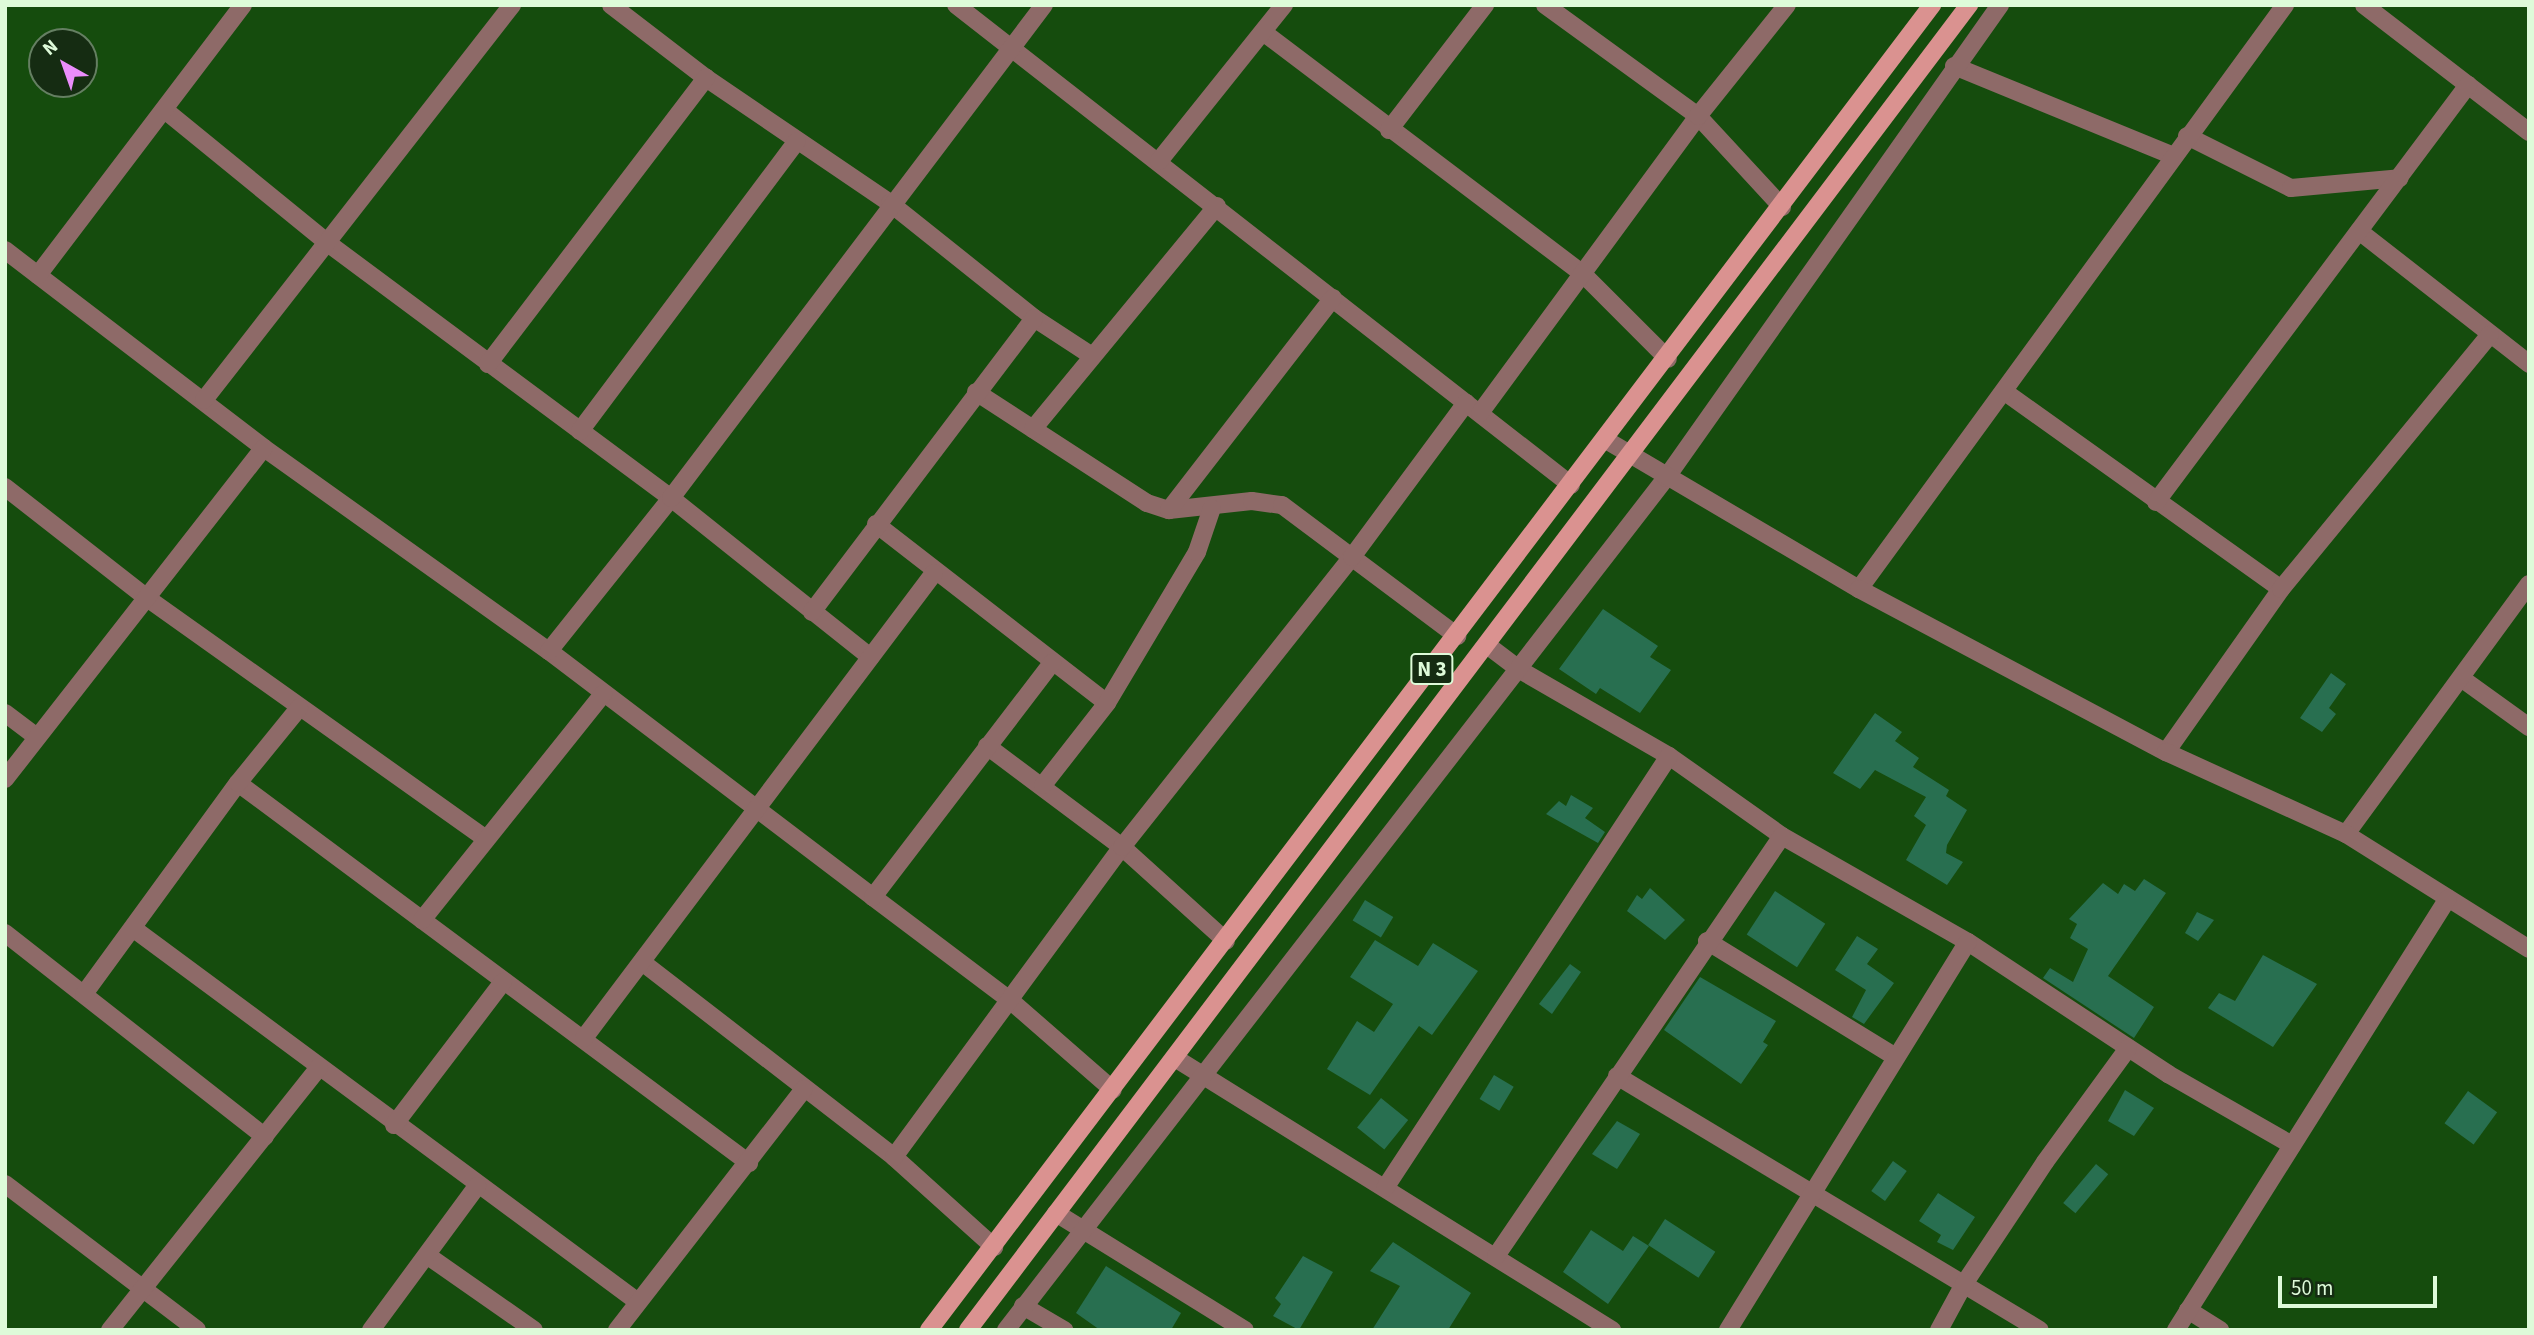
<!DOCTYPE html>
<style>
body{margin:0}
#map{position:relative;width:2534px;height:1335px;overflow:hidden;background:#154c0d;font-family:"Source Sans 3",sans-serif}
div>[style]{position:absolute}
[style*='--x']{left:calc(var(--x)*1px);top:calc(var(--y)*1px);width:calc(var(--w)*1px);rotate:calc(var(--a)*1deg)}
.building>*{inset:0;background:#286f50;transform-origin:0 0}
.minor>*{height:18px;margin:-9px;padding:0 9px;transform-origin:9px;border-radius:9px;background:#8e6a68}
.tertiary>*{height:18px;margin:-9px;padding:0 9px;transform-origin:9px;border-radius:9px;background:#8e6a68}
.primary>*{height:18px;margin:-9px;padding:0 9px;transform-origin:9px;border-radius:9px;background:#da9290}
span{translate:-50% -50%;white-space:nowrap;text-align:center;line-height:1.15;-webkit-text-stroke:5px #152c12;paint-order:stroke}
.shield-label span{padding:2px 5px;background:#152c12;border:2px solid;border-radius:5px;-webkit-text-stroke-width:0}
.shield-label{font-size:21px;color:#defbd9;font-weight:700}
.frame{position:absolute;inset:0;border:7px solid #defbd9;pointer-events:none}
.north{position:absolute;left:28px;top:28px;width:70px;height:70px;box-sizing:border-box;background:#152c12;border:2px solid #657f62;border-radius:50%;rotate:320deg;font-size:19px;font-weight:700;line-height:28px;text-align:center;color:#defbd9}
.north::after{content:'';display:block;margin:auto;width:24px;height:32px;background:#eb8dfc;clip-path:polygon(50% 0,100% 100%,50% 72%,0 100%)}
.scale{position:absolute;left:2278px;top:1276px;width:159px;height:32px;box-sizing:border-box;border:4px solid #defbd9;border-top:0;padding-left:9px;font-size:21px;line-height:24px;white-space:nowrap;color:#defbd9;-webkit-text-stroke:5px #152c12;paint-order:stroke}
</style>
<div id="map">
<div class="building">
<div style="clip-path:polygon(1603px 609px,1658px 646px,1650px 657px,1671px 670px,1640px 713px,1600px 688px,1596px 694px,1559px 669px)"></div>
<div style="clip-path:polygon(2331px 673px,2346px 684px,2329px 708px,2336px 714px,2322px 732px,2300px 718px)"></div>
<div style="clip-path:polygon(1875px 713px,1902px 732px,1895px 741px,1919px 758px,1913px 767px,1949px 790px,1946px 796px,1967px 810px,1947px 845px,1946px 853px,1963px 862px,1947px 885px,1906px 860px,1926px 825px,1914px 816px,1926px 797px,1875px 770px,1860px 789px,1833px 773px)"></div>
<div style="clip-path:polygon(1571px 795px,1593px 808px,1585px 818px,1605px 832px,1598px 843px,1546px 814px,1559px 801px,1566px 806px)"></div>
<div style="clip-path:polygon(2144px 879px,2166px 893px,2108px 976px,2154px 1007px,2134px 1038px,2043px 978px,2050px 968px,2073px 982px,2088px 949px,2070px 938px,2077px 924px,2069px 919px,2103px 883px,2118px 894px,2124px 884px,2135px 891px)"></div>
<div style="clip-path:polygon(1650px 888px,1685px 920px,1665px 940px,1627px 911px,1637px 895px,1642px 899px)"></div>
<div style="left:1775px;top:891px;width:60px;height:52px;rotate:33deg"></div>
<div style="left:1365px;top:900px;width:33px;height:24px;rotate:31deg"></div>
<div style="clip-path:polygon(2197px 912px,2214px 920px,2198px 941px,2185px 933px)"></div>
<div style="clip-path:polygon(1857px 936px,1878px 949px,1867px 964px,1894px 983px,1864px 1024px,1852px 1017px,1866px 990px,1835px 970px)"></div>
<div style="clip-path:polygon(1375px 940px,1418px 966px,1433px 943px,1478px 971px,1432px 1035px,1419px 1026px,1370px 1095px,1327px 1069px,1357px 1021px,1374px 1032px,1393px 1004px,1350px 977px)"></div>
<div style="clip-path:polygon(2263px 955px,2317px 984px,2273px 1047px,2208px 1008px,2219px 993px,2235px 1001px)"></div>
<div style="clip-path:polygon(1570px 964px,1581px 972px,1552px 1014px,1539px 1004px)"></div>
<div style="clip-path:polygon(1700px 977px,1776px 1021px,1763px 1042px,1768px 1045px,1741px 1084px,1664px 1030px)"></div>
<div style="left:1494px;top:1075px;width:23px;height:28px;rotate:31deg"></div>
<div style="clip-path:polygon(2125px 1090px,2154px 1108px,2134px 1136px,2108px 1121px)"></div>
<div style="left:2468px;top:1091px;width:36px;height:40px;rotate:36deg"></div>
<div style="left:1381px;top:1098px;width:35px;height:38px;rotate:39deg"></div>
<div style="clip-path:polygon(1617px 1121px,1640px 1134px,1617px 1169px,1592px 1154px)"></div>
<div style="left:1893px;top:1161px;width:17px;height:37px;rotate:36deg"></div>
<div style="left:2096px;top:1164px;width:16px;height:51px;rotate:40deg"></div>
<div style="clip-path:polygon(1938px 1193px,1975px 1217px,1953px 1250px,1937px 1242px,1941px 1235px,1919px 1221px)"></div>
<div style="left:1665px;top:1219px;width:60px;height:31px;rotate:33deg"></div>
<div style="clip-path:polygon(1591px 1230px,1623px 1251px,1633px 1236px,1649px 1246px,1608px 1304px,1563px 1272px)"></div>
<div style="clip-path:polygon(1393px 1242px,1471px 1293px,1448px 1330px,1372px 1330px,1400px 1286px,1370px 1271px)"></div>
<div style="clip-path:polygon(1303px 1256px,1333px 1272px,1299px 1330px,1273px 1316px,1281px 1304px,1275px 1298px)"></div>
<div style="clip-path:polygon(1106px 1266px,1181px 1313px,1171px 1330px,1100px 1330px,1076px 1313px)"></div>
</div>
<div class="minor">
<div style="--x:611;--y:5;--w:120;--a:37.5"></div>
<div style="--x:706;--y:78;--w:222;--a:34.2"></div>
<div style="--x:890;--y:203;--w:184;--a:38.6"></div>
<div style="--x:1034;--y:318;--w:69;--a:33.2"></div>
<div style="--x:956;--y:5;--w:780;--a:37.97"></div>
<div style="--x:1545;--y:5;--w:189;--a:36"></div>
<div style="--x:1698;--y:116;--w:124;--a:47.3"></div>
<div style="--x:2364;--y:5;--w:208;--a:37.6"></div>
<div style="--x:1263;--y:32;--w:401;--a:37.1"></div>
<div style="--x:1583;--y:274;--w:120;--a:45"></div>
<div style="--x:1954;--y:66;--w:237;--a:22.3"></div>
<div style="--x:166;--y:111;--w:210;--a:39.2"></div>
<div style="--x:329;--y:244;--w:426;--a:36.6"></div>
<div style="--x:671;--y:498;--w:255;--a:38.6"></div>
<div style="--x:1389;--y:130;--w:158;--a:-52.5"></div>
<div style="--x:2187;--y:136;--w:116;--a:26.6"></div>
<div style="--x:2291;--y:188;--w:109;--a:-5.2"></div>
<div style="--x:1159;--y:161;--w:200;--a:-51.3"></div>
<div style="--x:2359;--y:231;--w:216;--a:38"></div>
<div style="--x:5;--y:250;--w:326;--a:37.4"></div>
<div style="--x:264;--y:448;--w:350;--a:35.5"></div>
<div style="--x:549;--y:651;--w:407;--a:37.2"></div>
<div style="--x:873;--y:897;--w:173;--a:37"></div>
<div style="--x:1011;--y:1001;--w:135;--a:41.1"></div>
<div style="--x:38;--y:275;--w:339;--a:-52.8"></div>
<div style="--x:488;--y:364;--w:360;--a:-52.7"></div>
<div style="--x:976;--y:392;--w:204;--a:33"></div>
<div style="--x:1147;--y:503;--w:23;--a:18"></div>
<div style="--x:1169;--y:510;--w:83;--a:-6.2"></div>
<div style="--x:1252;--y:501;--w:30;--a:8"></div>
<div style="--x:1282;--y:505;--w:219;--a:36.8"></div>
<div style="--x:2005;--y:392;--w:339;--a:35.5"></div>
<div style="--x:204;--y:400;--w:501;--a:-52.05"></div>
<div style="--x:1480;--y:413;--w:368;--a:-53.7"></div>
<div style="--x:1698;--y:116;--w:142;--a:-51.3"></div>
<div style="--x:1033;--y:429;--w:289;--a:-50.5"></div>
<div style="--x:580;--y:431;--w:362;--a:-53.2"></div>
<div style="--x:5;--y:487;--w:180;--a:38"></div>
<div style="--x:147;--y:598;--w:416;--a:35.4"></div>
<div style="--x:2156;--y:502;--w:521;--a:-53.2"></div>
<div style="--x:1169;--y:510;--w:268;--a:-52.3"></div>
<div style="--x:876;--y:524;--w:292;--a:37.8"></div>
<div style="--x:1859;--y:589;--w:723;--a:-53.89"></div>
<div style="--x:812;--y:612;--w:368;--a:-52.9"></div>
<div style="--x:1487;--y:645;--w:41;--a:37.1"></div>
<div style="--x:1520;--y:670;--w:172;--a:30"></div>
<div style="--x:1669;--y:756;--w:138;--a:35.3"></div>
<div style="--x:1782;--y:836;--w:214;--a:29.7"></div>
<div style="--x:1968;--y:942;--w:240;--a:33.4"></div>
<div style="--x:2168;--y:1074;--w:143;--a:29.8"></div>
<div style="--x:549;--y:651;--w:196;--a:-51.4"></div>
<div style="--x:671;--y:498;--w:618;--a:-52.89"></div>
<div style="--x:2461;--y:678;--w:84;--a:35.8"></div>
<div style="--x:5;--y:713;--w:39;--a:37"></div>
<div style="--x:987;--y:746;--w:169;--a:36.8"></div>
<div style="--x:1122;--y:847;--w:140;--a:42.1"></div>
<div style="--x:2166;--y:752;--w:199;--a:-54.8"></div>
<div style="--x:2281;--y:589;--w:329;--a:-50.6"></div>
<div style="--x:5;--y:779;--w:420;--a:-52"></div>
<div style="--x:238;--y:783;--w:637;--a:36.64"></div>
<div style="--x:1043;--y:785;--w:104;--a:-52"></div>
<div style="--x:1107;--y:703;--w:176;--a:-59.2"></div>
<div style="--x:1197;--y:552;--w:46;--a:-71.2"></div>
<div style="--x:2346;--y:834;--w:310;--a:-53.8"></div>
<div style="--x:873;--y:897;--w:295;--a:-52.6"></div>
<div style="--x:422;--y:920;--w:290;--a:-51.3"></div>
<div style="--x:134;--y:929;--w:627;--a:36.5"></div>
<div style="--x:5;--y:933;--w:330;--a:38.1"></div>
<div style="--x:1707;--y:941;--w:220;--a:31.6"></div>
<div style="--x:642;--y:962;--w:319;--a:37.7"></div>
<div style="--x:894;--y:1157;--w:135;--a:42"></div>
<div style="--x:84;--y:994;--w:261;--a:-53.9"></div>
<div style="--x:238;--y:783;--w:97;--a:-50.9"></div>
<div style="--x:584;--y:1038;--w:582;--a:-53.03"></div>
<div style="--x:1175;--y:1058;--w:515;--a:31.9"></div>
<div style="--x:1617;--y:1076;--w:493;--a:31"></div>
<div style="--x:394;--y:1125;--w:180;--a:-52.7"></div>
<div style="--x:894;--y:1157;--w:385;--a:-53.7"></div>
<div style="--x:1122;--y:847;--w:370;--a:-51.6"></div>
<div style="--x:1352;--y:557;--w:192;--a:-53.5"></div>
<div style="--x:5;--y:1184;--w:241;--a:37.2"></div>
<div style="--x:1385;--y:1188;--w:517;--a:-56.68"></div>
<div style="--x:1056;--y:1213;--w:222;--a:31.8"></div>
<div style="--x:428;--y:1256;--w:129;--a:34.9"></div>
<div style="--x:1496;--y:1256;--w:508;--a:-55.75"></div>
<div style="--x:1023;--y:1306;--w:48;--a:30.3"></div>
<div style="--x:2188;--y:1310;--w:38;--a:32"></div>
<div style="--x:110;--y:1330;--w:336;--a:-51.5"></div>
<div style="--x:371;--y:1330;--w:179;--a:-53.6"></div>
<div style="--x:617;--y:1330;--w:305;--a:-52.2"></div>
<div style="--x:1006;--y:1330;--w:1078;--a:-52.24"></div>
<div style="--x:1666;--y:478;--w:579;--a:-54.77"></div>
<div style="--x:1728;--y:1330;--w:456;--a:-58.3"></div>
<div style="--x:1939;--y:1330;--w:52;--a:-61.5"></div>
<div style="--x:1964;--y:1284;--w:146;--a:-56.4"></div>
<div style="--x:2045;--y:1162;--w:141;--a:-53.9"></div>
</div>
<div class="tertiary">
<div style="--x:1606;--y:440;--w:294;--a:30.5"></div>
<div style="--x:1859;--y:589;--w:348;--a:28"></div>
<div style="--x:2166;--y:752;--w:198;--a:24.5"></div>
<div style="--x:2346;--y:834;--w:216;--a:32.1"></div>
<div style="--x:2176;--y:1330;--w:510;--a:-57.8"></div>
</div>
<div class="primary">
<div style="--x:929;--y:1330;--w:1662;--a:-52.87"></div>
<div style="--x:968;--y:1330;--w:1661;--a:-52.93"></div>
</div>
<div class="shield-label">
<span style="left:1432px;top:669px">N 3</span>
</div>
<div class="frame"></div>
<div class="north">N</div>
<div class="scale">50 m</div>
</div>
